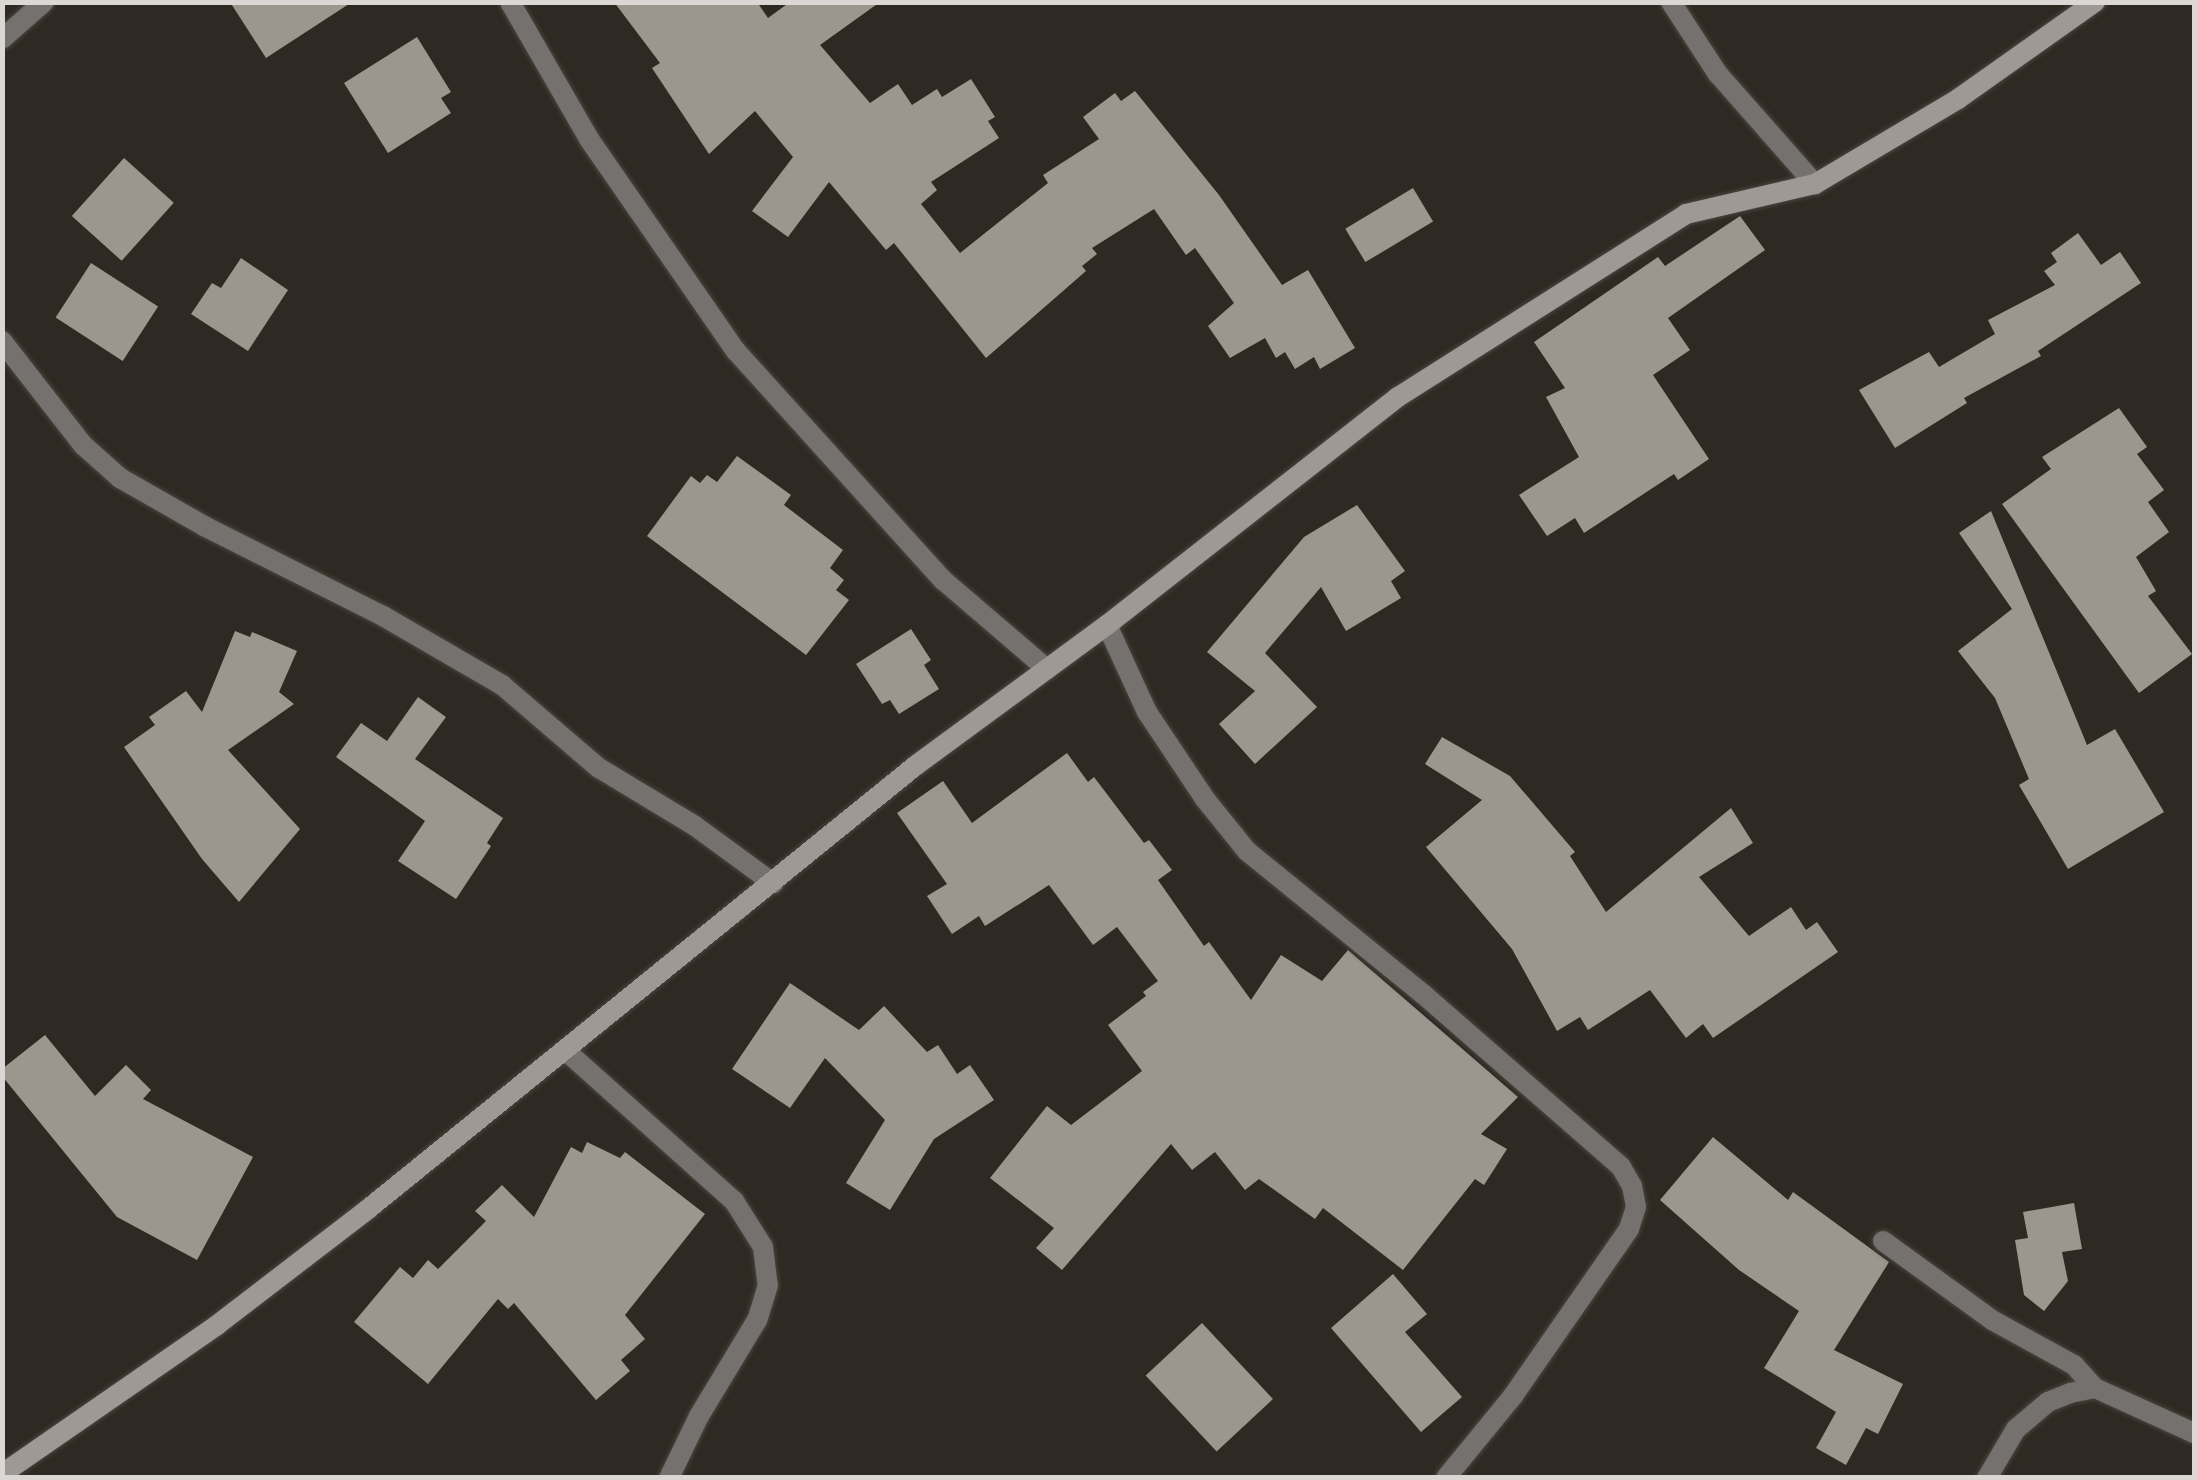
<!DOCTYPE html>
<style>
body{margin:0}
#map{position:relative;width:2197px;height:1480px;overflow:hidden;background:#2f2923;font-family:"PT Sans",sans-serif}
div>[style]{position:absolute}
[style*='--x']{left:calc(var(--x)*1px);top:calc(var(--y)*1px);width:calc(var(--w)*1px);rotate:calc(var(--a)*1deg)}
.building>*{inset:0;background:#9d968f;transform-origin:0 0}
.roads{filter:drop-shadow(0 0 2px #4b453f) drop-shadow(0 0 2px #4b453f)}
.minor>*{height:20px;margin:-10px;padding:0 10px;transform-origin:10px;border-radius:10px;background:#74716e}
.secondary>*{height:20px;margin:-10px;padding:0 10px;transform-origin:10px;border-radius:10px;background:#9e9994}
span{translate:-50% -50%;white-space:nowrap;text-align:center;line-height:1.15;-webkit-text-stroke:10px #15120f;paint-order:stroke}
.frame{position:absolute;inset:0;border:5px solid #dbd7d4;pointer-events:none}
</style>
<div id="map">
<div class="building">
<div style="clip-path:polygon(230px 2px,352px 2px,266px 58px)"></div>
<div style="clip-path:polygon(614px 2px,757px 2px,768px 18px,790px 2px,880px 2px,820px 45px,870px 103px,898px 84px,912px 105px,937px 89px,942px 97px,971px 79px,995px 117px,988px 121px,999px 138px,931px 182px,937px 190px,921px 204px,960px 253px,1048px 183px,1043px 175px,1099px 139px,1083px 117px,1115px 93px,1121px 101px,1135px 91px,1219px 195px,1282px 285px,1308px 270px,1355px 348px,1320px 369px,1314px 357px,1295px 369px,1285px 352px,1276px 358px,1265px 338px,1230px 358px,1208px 326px,1234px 303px,1195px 248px,1186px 255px,1154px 209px,1092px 248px,1097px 254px,1082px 266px,1086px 271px,986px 358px,894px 243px,886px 250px,829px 182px,788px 237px,752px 211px,793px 157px,755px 111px,709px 154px,652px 68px,660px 63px)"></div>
<div style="clip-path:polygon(417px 37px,451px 92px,441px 98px,451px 113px,388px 153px,344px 83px)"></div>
<div style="left:124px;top:158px;width:67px;height:78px;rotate:42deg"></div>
<div style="left:1413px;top:188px;width:39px;height:79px;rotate:59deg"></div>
<div style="clip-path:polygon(1740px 216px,1765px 250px,1668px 318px,1690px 350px,1653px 375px,1709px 459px,1678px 480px,1674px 474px,1584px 533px,1575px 518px,1547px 536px,1519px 495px,1579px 457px,1546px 397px,1565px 388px,1534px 342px,1658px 257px,1665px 266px)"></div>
<div style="clip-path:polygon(2078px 233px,2101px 265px,2120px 252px,2141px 283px,2038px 351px,2041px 356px,1964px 398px,1967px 403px,1895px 448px,1859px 390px,1929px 352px,1939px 367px,1995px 334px,1988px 320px,2055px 285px,2044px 271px,2057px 262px,2051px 253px)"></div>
<div style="clip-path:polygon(241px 258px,288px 290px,248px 351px,191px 314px,212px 283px,221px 288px)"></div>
<div style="left:91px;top:263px;width:80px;height:65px;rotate:33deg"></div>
<div style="clip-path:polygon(2119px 408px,2147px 447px,2137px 454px,2164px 490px,2148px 502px,2169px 532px,2136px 557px,2156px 591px,2148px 596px,2192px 654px,2139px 693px,2002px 504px,2051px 469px,2042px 457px)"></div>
<div style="clip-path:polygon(737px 456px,791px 495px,784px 505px,843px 550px,830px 568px,844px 580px,836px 590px,849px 600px,806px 655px,647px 536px,691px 476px,700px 483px,707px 475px,717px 482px)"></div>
<div style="clip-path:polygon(1357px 505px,1405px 571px,1391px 581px,1401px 598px,1346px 631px,1321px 587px,1265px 653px,1317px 707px,1255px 764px,1219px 724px,1255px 691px,1207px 652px,1304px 537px)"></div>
<div style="clip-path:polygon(1991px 511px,2087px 745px,2115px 729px,2164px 812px,2068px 869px,2019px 785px,2029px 779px,1995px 698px,1958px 651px,2012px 609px,1959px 533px)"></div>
<div style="clip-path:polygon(911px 629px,931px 660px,924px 665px,939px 689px,899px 714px,890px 700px,882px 704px,856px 664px)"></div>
<div style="clip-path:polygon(235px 631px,250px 637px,252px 632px,297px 651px,279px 692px,294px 704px,228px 750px,300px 829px,239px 902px,202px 859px,124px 747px,155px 725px,149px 717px,186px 691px,202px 712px)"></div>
<div style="clip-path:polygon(418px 697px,446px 717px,415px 759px,503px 818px,487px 843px,491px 846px,456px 899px,398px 861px,425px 821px,336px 757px,361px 723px,387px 741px)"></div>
<div style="clip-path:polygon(1442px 737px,1510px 776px,1575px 852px,1570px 856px,1606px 912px,1731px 808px,1753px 843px,1699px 877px,1749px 936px,1791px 907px,1806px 930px,1817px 922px,1838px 952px,1713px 1038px,1703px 1024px,1686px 1038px,1650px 990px,1588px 1030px,1580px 1017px,1557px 1031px,1512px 949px,1426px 847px,1482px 800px,1425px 764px)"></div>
<div style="clip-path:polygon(1067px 753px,1088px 782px,1094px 777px,1144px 843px,1149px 840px,1172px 870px,1158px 880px,1204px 946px,1209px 942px,1251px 1000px,1281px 955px,1322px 981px,1348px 950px,1518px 1097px,1481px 1134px,1507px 1149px,1484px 1185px,1475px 1179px,1403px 1270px,1323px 1208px,1315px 1219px,1259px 1179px,1245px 1190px,1215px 1152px,1192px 1170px,1171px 1144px,1062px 1270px,1036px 1248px,1054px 1228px,990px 1178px,1047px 1106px,1071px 1125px,1142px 1071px,1108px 1025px,1146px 996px,1143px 992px,1158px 981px,1117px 927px,1093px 945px,1049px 885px,985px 926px,979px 916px,952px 934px,927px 896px,947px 884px,897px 813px,943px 781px,972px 823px)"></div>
<div style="clip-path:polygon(790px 983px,859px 1030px,884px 1006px,927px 1052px,938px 1045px,957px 1074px,970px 1065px,994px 1100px,934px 1139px,890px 1210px,846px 1183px,885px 1120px,825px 1058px,790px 1108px,732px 1069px)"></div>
<div style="clip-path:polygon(45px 1035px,95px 1096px,126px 1065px,151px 1090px,143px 1099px,253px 1157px,197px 1260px,117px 1217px,2px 1076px,2px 1069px)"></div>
<div style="clip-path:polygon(1713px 1137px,1788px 1200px,1793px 1192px,1889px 1262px,1834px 1350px,1903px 1384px,1878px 1434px,1866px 1428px,1846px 1465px,1816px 1448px,1836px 1412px,1764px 1368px,1799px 1311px,1739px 1270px,1660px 1200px)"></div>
<div style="clip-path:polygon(587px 1142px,620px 1158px,625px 1152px,705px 1214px,625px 1315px,645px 1339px,621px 1360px,630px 1371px,596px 1400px,514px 1303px,508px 1309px,498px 1299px,428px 1384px,354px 1322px,400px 1267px,413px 1278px,428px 1260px,438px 1269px,486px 1221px,475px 1211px,502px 1185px,534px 1217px,571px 1147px,582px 1153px)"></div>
<div style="clip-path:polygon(2074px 1203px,2082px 1249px,2062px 1252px,2068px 1281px,2044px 1311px,2024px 1295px,2015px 1240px,2028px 1238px,2023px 1212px)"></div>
<div style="clip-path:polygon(1393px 1274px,1427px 1314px,1405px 1332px,1462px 1397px,1421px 1432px,1331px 1328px)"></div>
<div style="left:1202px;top:1323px;width:104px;height:77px;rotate:47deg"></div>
</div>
<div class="roads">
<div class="minor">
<div style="--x:510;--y:2;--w:158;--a:60"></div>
<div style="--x:589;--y:139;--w:258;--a:55.3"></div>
<div style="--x:736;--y:351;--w:309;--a:47.9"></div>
<div style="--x:943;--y:580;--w:137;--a:40.6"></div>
<div style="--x:1671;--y:2;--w:86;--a:56.9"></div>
<div style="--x:1718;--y:74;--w:147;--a:48.6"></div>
<div style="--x:2;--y:39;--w:56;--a:-41.4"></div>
<div style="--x:2;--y:341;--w:132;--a:52.1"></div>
<div style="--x:83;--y:445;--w:50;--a:41.7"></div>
<div style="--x:120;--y:478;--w:97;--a:29.7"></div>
<div style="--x:204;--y:526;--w:200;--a:26.7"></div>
<div style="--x:383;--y:616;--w:138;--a:30.1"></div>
<div style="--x:502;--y:685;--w:128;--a:40.6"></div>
<div style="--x:599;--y:768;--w:112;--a:31.1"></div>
<div style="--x:695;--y:826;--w:97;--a:36.2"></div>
<div style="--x:1107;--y:625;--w:96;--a:65.3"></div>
<div style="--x:1147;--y:712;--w:105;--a:56.3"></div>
<div style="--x:1205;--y:799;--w:67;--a:51.1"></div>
<div style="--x:1247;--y:851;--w:227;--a:39.1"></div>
<div style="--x:1423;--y:994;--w:263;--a:41.1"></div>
<div style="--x:1621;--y:1167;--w:22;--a:60"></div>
<div style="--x:1632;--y:1186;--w:21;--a:79"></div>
<div style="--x:1636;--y:1207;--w:23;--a:108"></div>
<div style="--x:1629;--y:1229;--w:203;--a:124.8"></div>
<div style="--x:1513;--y:1396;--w:106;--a:129.3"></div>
<div style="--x:565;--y:1050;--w:227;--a:41.8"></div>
<div style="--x:734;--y:1201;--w:54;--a:57.8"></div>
<div style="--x:763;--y:1247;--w:38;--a:83"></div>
<div style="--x:768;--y:1285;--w:37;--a:107"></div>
<div style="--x:757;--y:1320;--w:112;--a:121.1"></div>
<div style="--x:699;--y:1416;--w:69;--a:115.8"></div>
<div style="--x:1883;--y:1241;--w:135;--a:35.9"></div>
<div style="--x:1992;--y:1320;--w:94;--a:28.8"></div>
<div style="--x:2074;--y:1365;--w:31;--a:48"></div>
<div style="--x:1987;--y:1478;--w:57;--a:-59.4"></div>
<div style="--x:2016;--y:1429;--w:42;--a:-40.2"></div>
<div style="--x:2048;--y:1402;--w:24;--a:-22"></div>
<div style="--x:2070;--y:1393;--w:25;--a:-11"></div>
<div style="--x:2095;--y:1388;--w:109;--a:24.4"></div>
</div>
<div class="secondary">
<div style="--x:2;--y:1474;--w:262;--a:-34.7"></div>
<div style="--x:217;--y:1325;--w:190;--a:-37.5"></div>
<div style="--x:368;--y:1209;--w:704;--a:-39"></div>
<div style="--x:915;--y:766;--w:238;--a:-36.3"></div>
<div style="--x:1107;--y:625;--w:370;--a:-38.1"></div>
<div style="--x:1398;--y:397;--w:341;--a:-32.4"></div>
<div style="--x:1686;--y:214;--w:132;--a:-13.1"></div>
<div style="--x:1815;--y:184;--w:166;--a:-30.7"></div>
<div style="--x:1958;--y:99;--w:168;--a:-35.3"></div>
</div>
</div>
<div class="frame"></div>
</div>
